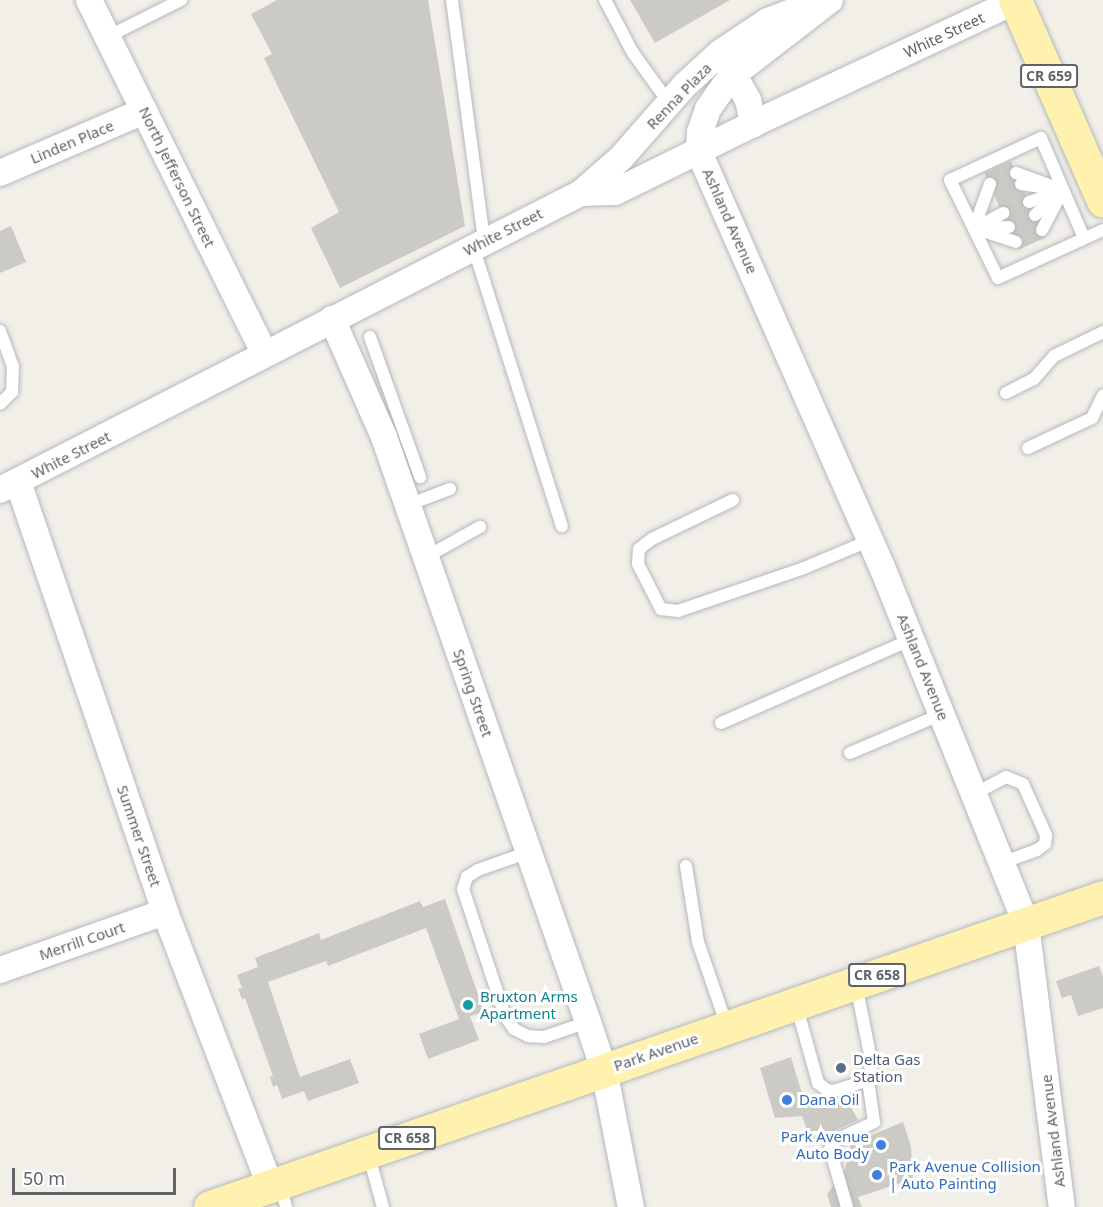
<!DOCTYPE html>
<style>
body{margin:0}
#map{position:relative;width:1103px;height:1207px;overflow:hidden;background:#f1efe8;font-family:"Noto Sans",sans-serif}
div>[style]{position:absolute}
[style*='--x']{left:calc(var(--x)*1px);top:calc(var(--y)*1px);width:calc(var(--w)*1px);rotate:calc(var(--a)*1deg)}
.building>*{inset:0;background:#cccac5;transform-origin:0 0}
.roads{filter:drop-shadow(0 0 2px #b5b8bc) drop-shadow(0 0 2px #b5b8bc)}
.service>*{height:12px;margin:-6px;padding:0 6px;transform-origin:6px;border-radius:6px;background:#fff}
.minor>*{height:26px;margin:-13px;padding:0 13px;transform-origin:13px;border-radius:13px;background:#fff}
.primary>*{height:33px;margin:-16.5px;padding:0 16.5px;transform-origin:16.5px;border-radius:16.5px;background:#fff2af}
.dots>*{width:16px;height:16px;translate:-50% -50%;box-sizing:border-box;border:3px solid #fff;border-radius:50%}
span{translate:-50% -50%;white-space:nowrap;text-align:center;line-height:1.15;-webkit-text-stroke:6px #fff;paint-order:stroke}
.shield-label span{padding:2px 4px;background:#fff;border:2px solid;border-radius:4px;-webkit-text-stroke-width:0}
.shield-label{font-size:14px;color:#5f6368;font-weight:700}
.street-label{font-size:15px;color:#5f6368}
.culture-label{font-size:15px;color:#0d838f}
.left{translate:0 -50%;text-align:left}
.service-label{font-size:15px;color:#4e5e75}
.shop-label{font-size:15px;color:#366cbe}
.right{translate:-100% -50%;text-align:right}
.scale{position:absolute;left:12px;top:1168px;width:164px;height:27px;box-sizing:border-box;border:3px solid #5f6368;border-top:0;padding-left:8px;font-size:18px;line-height:21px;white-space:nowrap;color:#5f6368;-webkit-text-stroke:4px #fff;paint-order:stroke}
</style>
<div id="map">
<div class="building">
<div style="clip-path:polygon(277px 0,428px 0,465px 226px,340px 288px,311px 228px,339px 212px,264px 58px,272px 54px,251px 14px)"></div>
<div style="clip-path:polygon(630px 0,730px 0,655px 43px)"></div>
<div style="left:1011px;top:161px;width:84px;height:29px;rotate:66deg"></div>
<div style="clip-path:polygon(11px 226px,26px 262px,0 273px,0 231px)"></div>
<div style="clip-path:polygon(445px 899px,484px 1012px,470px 1016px,479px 1040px,428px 1059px,419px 1034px,459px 1019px,426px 928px,328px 966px,326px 961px,268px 982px,300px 1077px,350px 1059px,359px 1083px,308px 1101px,304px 1091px,282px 1099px,277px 1085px,273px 1087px,270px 1077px,273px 1076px,245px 998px,242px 999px,238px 989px,242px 988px,237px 975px,258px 967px,255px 958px,319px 933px,321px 940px,420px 901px,423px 907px)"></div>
<div style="clip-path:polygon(1099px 966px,1103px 977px,1103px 1008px,1078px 1016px,1071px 995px,1062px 998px,1056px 981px)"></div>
<div style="clip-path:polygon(791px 1057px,805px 1104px,845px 1096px,858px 1120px,811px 1141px,802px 1116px,775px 1118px,760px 1068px)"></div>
<div style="clip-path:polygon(903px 1122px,911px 1146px,913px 1179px,858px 1197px,862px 1207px,831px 1207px,827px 1194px,845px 1170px,851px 1144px)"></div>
</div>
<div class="roads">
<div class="service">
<div style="--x:452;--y:0;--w:243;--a:82.4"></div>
<div style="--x:605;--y:0;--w:60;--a:62.2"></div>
<div style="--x:633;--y:53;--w:62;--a:54.2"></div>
<div style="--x:107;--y:37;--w:83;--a:-26.6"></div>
<div style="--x:1016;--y:173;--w:50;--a:19.9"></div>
<div style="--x:1021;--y:184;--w:20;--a:9"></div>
<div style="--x:1029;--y:202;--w:29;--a:-18"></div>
<div style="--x:1035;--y:215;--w:28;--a:-41"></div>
<div style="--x:977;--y:227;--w:30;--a:-28"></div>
<div style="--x:974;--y:228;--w:47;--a:-70"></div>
<div style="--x:974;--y:228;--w:44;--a:18.4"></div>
<div style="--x:981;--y:228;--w:28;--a:-2"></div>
<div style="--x:1042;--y:230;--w:45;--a:-62.3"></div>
<div style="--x:1084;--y:238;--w:109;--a:-113.3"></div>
<div style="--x:1041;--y:138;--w:100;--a:155.2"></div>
<div style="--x:950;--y:180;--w:109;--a:63.9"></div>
<div style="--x:998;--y:278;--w:115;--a:-24.6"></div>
<div style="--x:473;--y:246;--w:294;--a:72.4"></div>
<div style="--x:0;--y:331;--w:37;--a:70"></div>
<div style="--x:13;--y:366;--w:26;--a:92"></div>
<div style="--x:12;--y:392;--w:17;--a:135"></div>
<div style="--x:370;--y:337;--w:149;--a:70.3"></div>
<div style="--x:1006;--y:393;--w:31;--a:-27"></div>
<div style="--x:1034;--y:379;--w:30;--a:-49"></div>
<div style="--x:1054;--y:356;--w:55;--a:-26.1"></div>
<div style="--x:1028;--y:448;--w:71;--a:-25.1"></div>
<div style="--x:1092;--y:418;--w:25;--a:-64"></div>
<div style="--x:733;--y:500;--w:90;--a:154.3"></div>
<div style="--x:652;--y:539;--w:16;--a:142"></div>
<div style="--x:639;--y:549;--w:15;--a:94"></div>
<div style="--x:638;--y:564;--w:51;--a:62.9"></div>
<div style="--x:661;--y:609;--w:17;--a:7"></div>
<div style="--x:678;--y:611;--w:133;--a:-18.8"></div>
<div style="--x:804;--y:568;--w:73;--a:-22.7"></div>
<div style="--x:408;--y:505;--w:45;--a:-20.9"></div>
<div style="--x:426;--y:557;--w:62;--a:-29.1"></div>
<div style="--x:721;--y:723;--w:209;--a:-23.7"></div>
<div style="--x:850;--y:753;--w:100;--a:-23"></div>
<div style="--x:974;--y:794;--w:36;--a:-28"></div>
<div style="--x:1006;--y:777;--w:18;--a:22"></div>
<div style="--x:1023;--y:784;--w:56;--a:65.7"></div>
<div style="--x:1046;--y:835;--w:9;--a:96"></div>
<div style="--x:1045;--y:844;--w:10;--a:143"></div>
<div style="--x:1037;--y:850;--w:37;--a:160"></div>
<div style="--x:529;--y:852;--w:54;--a:160.6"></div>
<div style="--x:478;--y:870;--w:13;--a:148"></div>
<div style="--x:467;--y:877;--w:13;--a:108"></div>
<div style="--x:463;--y:889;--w:134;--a:71.7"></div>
<div style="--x:505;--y:1016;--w:16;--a:55"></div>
<div style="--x:514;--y:1029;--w:16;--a:27"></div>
<div style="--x:528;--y:1036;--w:16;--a:4"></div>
<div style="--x:544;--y:1037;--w:46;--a:-18.8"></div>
<div style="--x:686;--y:866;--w:77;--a:81"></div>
<div style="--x:698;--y:942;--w:89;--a:71"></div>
<div style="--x:796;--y:1004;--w:82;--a:74.4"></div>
<div style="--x:818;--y:1083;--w:11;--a:38"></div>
<div style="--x:827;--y:1090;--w:6;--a:9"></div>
<div style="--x:833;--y:1091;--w:37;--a:-17"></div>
<div style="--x:868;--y:1080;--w:4;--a:-56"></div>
<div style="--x:870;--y:1077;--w:17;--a:-87"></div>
<div style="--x:871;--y:1060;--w:77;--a:-101.2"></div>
<div style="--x:368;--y:1153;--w:56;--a:74.5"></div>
<div style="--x:280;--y:1184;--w:24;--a:75"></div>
<div style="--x:847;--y:1207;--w:60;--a:-106.3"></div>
<div style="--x:830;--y:1149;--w:13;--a:-51"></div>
<div style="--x:838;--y:1139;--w:40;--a:-25"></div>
<div style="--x:874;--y:1122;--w:42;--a:-98.1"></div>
</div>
<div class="minor">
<div style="--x:89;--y:0;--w:395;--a:63.6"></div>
<div style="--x:830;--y:0;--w:123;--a:142.3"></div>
<div style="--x:733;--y:75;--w:14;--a:129"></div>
<div style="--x:724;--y:86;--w:28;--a:125"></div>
<div style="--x:708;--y:109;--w:24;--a:109"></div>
<div style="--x:700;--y:132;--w:20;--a:93"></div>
<div style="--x:699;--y:152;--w:454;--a:66.2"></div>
<div style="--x:882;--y:567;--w:385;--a:68"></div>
<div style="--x:1026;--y:924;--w:285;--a:82.8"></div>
<div style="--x:727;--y:63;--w:43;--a:60.4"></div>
<div style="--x:748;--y:100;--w:25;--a:78"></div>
<div style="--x:0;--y:173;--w:157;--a:-23.3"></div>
<div style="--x:581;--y:193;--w:53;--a:-41.2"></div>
<div style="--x:621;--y:158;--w:97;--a:-48.8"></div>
<div style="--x:685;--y:85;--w:49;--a:-42.5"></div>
<div style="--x:721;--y:52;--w:56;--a:-33.4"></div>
<div style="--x:768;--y:21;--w:45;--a:-20.9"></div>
<div style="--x:332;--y:319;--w:129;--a:66.2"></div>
<div style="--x:384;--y:437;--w:620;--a:70.78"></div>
<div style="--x:588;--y:1022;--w:51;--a:71.6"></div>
<div style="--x:604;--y:1070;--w:140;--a:78.9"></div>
<div style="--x:18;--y:482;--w:454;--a:71.1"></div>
<div style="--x:165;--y:912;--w:293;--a:69"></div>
<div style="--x:0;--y:490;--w:653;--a:-27.08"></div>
<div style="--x:581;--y:193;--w:34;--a:-2"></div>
<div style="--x:615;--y:192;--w:154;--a:-26.2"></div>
<div style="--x:753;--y:124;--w:290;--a:-25.1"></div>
<div style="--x:0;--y:970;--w:175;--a:-19.4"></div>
</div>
<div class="primary">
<div style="--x:1015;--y:0;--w:219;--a:66.3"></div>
<div style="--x:210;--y:1207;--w:945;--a:-19.14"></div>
</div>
</div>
<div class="dots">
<div style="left:468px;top:1005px;background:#0f9aa8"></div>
<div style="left:841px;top:1068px;background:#5c6f8a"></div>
<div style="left:787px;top:1100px;background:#3f7fe0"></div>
<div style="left:881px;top:1145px;background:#3f7fe0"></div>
<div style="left:877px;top:1175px;background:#3f7fe0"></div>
</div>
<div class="shield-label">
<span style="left:1049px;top:76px">CR 659</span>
<span style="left:877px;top:975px">CR 658</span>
<span style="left:407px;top:1138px">CR 658</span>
</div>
<div class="street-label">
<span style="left:944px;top:35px;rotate:-25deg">White Street</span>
<span style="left:679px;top:96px;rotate:-46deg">Renna Plaza</span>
<span style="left:72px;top:142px;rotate:-23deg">Linden Place</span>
<span style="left:177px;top:177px;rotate:64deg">North Jefferson Street</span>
<span style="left:730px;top:221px;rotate:66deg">Ashland Avenue</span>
<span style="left:503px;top:232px;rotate:-27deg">White Street</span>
<span style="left:71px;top:455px;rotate:-27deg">White Street</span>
<span style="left:923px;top:667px;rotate:68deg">Ashland Avenue</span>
<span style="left:473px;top:693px;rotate:71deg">Spring Street</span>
<span style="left:139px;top:836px;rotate:71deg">Summer Street</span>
<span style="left:82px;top:941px;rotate:-19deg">Merrill Court</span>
<span style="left:656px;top:1052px;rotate:-19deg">Park Avenue</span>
<span style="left:1053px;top:1131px;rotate:-97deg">Ashland Avenue</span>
</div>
<div class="culture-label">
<span class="left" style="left:480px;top:1005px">Bruxton Arms<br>Apartment</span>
</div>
<div class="service-label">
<span class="left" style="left:853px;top:1068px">Delta Gas<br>Station</span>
</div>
<div class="shop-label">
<span class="left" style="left:799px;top:1100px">Dana Oil</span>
<span class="right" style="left:869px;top:1145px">Park Avenue<br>Auto Body</span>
<span class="left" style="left:889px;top:1175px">Park Avenue Collision<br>| Auto Painting</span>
</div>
<div class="scale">50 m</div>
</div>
